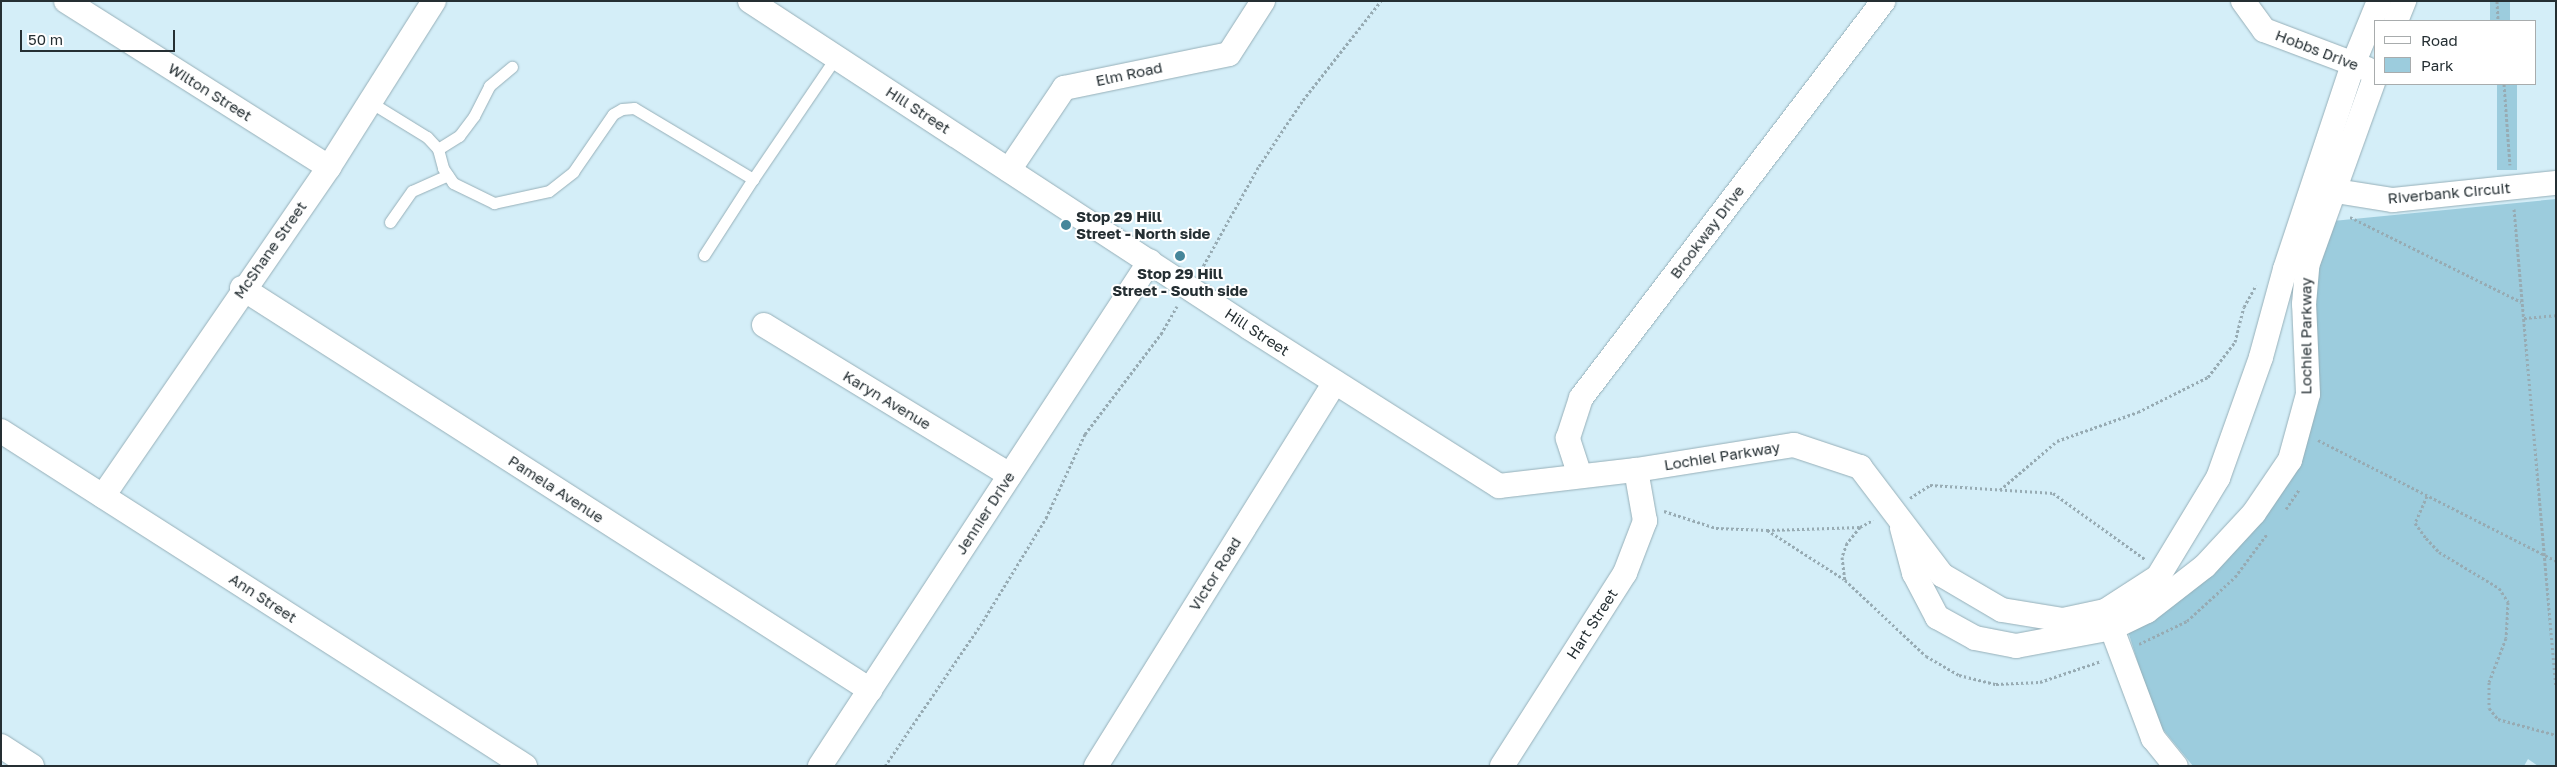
<!DOCTYPE html>
<style>
body{margin:0}
#map{position:relative;width:2557px;height:767px;overflow:hidden;background:#d4eef8;font-family:"Golos Text",sans-serif}
div>[style]{position:absolute}
[style*='--x']{left:calc(var(--x)*1px);top:calc(var(--y)*1px);width:calc(var(--w)*1px);rotate:calc(var(--a)*1deg)}
.green>*{inset:0;background:#9cccdd;transform-origin:0 0}
.path>*{height:3px;margin-top:-1.5px;transform-origin:0;background:repeating-linear-gradient(90deg,#97abb3 0 2.5px,transparent 0 5px)}
.roads{filter:drop-shadow(0 0 1px #96afb8) drop-shadow(0 0 1px #96afb8)}
.lane>*{height:11px;margin:-5.5px;padding:0 5.5px;transform-origin:5.5px;border-radius:5.5px;background:#fff}
.street>*{height:24px;margin:-12px;padding:0 12px;transform-origin:12px;border-radius:12px;background:#fff}
.dots>*{width:14px;height:14px;translate:-50% -50%;box-sizing:border-box;border:2px solid #fff;border-radius:50%}
span{translate:-50% -50%;white-space:nowrap;text-align:center;line-height:1.15;-webkit-text-stroke:4px #fff;paint-order:stroke}
.street-label{font-size:15px;color:#252f33}
.poi-label{font-size:15px;color:#252f33;font-weight:700}
.left{translate:0 -50%;text-align:left}
.frame{position:absolute;inset:0;border:2px solid #252f33;pointer-events:none}
.legend{position:absolute;left:2374px;top:20px;width:162px;height:65px;box-sizing:border-box;background:#fff;border:1px solid #a8acad;margin:0;padding:6px 9px;list-style:none;font-size:15px;color:#252f33}
.legend li{display:flex;align-items:center;gap:10px;height:25px}
.legend b{width:25px;border:1px solid #a8acad}
.scale{position:absolute;left:20px;top:30px;width:155px;height:22px;box-sizing:border-box;border:2px solid #252f33;border-top:0;padding-left:6px;font-size:15px;line-height:18px;white-space:nowrap;color:#252f33;-webkit-text-stroke:4px #fff;paint-order:stroke}
</style>
<div id="map">
<div class="green">
<div style="left:2490px;top:1px;width:20px;height:20px"></div>
<div style="left:2497px;top:84px;width:20px;height:86px"></div>
<div style="clip-path:polygon(2556px 199px,2556px 766px,2538px 766px,2528px 759px,2524px 766px,2193px 766px,2156px 721px,2127px 628px,2182px 599px,2253px 526px,2300px 451px,2317px 255px,2333px 221px)"></div>
</div>
<div class="path">
<div style="--x:2497;--y:1;--w:20;--a:87"></div>
<div style="--x:2504;--y:84;--w:81;--a:85.8"></div>
<div style="--x:2514;--y:209;--w:480;--a:85"></div>
<div style="--x:2350;--y:217;--w:191;--a:26.4"></div>
<div style="--x:1201;--y:270;--w:119;--a:-60.9"></div>
<div style="--x:1259;--y:166;--w:79;--a:-56.3"></div>
<div style="--x:1303;--y:100;--w:126;--a:-51.8"></div>
<div style="--x:2524;--y:318;--w:32;--a:-5"></div>
<div style="--x:2318;--y:440;--w:267;--a:26.9"></div>
<div style="--x:2000;--y:490;--w:75;--a:-40.7"></div>
<div style="--x:2057;--y:441;--w:86;--a:-19.7"></div>
<div style="--x:2138;--y:412;--w:78;--a:-26.6"></div>
<div style="--x:2208;--y:377;--w:44;--a:-52.4"></div>
<div style="--x:2235;--y:342;--w:36;--a:-76"></div>
<div style="--x:2244;--y:307;--w:25;--a:-61"></div>
<div style="--x:2427;--y:496;--w:30;--a:114"></div>
<div style="--x:2415;--y:523;--w:19;--a:54"></div>
<div style="--x:2426;--y:538;--w:19;--a:47"></div>
<div style="--x:2439;--y:552;--w:70;--a:31"></div>
<div style="--x:2499;--y:588;--w:17;--a:57"></div>
<div style="--x:2508;--y:602;--w:36;--a:93"></div>
<div style="--x:2506;--y:638;--w:47;--a:111.1"></div>
<div style="--x:2489;--y:682;--w:26;--a:90"></div>
<div style="--x:2489;--y:708;--w:14;--a:51"></div>
<div style="--x:2498;--y:719;--w:60;--a:15.4"></div>
<div style="--x:1910;--y:498;--w:24;--a:-33"></div>
<div style="--x:1930;--y:485;--w:123;--a:3.7"></div>
<div style="--x:2053;--y:493;--w:113;--a:35.7"></div>
<div style="--x:2286;--y:509;--w:23;--a:-56"></div>
<div style="--x:1664;--y:511;--w:55;--a:18.1"></div>
<div style="--x:1716;--y:528;--w:51;--a:2.2"></div>
<div style="--x:1767;--y:530;--w:93;--a:-1.8"></div>
<div style="--x:1860;--y:527;--w:15;--a:-28"></div>
<div style="--x:1860;--y:527;--w:21;--a:129"></div>
<div style="--x:1847;--y:543;--w:15;--a:110"></div>
<div style="--x:1842;--y:557;--w:23;--a:83"></div>
<div style="--x:1845;--y:580;--w:111;--a:43.2"></div>
<div style="--x:1926;--y:656;--w:38;--a:30"></div>
<div style="--x:1959;--y:675;--w:38;--a:14"></div>
<div style="--x:1996;--y:684;--w:44;--a:-2.6"></div>
<div style="--x:2040;--y:682;--w:65;--a:-19"></div>
<div style="--x:1767;--y:530;--w:91;--a:32.5"></div>
<div style="--x:2139;--y:644;--w:53;--a:-25.6"></div>
<div style="--x:2187;--y:621;--w:65;--a:-42.5"></div>
<div style="--x:2235;--y:577;--w:54;--a:-53.3"></div>
<div style="--x:885;--y:766;--w:175;--a:-55.9"></div>
<div style="--x:983;--y:621;--w:121;--a:-58.5"></div>
<div style="--x:1046;--y:518;--w:93;--a:-65.1"></div>
<div style="--x:1085;--y:434;--w:126;--a:-52.8"></div>
<div style="--x:1161;--y:334;--w:32;--a:-60"></div>
</div>
<div class="roads">
<div class="lane">
<div style="--x:370;--y:102;--w:67;--a:31.6"></div>
<div style="--x:427;--y:137;--w:16;--a:47"></div>
<div style="--x:438;--y:149;--w:20;--a:75"></div>
<div style="--x:443;--y:168;--w:18;--a:56"></div>
<div style="--x:453;--y:183;--w:46;--a:26"></div>
<div style="--x:494;--y:203;--w:56;--a:-12.3"></div>
<div style="--x:549;--y:191;--w:31;--a:-38"></div>
<div style="--x:573;--y:172;--w:70;--a:-55.4"></div>
<div style="--x:613;--y:114;--w:10;--a:-29"></div>
<div style="--x:622;--y:109;--w:12;--a:-5"></div>
<div style="--x:634;--y:108;--w:139;--a:30.8"></div>
<div style="--x:753;--y:179;--w:148;--a:-55.8"></div>
<div style="--x:438;--y:149;--w:25;--a:-32"></div>
<div style="--x:459;--y:136;--w:25;--a:-53"></div>
<div style="--x:474;--y:116;--w:34;--a:-63"></div>
<div style="--x:489;--y:86;--w:30;--a:-40"></div>
<div style="--x:390;--y:222;--w:38;--a:-55"></div>
<div style="--x:412;--y:191;--w:39;--a:-24"></div>
<div style="--x:704;--y:255;--w:90;--a:-57.2"></div>
</div>
<div class="street">
<div style="--x:66;--y:1;--w:311;--a:32.3"></div>
<div style="--x:750;--y:1;--w:597;--a:33.18"></div>
<div style="--x:1250;--y:328;--w:295;--a:32.4"></div>
<div style="--x:1499;--y:486;--w:138;--a:-6.7"></div>
<div style="--x:1636;--y:470;--w:160;--a:-9"></div>
<div style="--x:1794;--y:445;--w:70;--a:18.4"></div>
<div style="--x:1860;--y:467;--w:136;--a:52.8"></div>
<div style="--x:1942;--y:575;--w:69;--a:30.3"></div>
<div style="--x:2002;--y:610;--w:62;--a:9.3"></div>
<div style="--x:2063;--y:620;--w:43;--a:-12.1"></div>
<div style="--x:2105;--y:611;--w:63;--a:-32.7"></div>
<div style="--x:2158;--y:577;--w:116;--a:-58.8"></div>
<div style="--x:2218;--y:478;--w:128;--a:-70.4"></div>
<div style="--x:2261;--y:357;--w:91;--a:-74.7"></div>
<div style="--x:2285;--y:269;--w:218;--a:-71.6"></div>
<div style="--x:2354;--y:62;--w:66;--a:-67.7"></div>
<div style="--x:2243;--y:1;--w:36;--a:54"></div>
<div style="--x:2264;--y:30;--w:110;--a:20.7"></div>
<div style="--x:2396;--y:21;--w:22;--a:-68"></div>
<div style="--x:1009;--y:170;--w:99;--a:-56.1"></div>
<div style="--x:1064;--y:88;--w:168;--a:-11.6"></div>
<div style="--x:1229;--y:54;--w:63;--a:-57.3"></div>
<div style="--x:2317;--y:188;--w:77;--a:9"></div>
<div style="--x:2393;--y:200;--w:164;--a:-6"></div>
<div style="--x:242;--y:288;--w:746;--a:32.62"></div>
<div style="--x:764;--y:325;--w:288;--a:31.4"></div>
<div style="--x:1;--y:431;--w:622;--a:32.59"></div>
<div style="--x:1580;--y:476;--w:40;--a:-108"></div>
<div style="--x:1568;--y:438;--w:42;--a:-72"></div>
<div style="--x:1581;--y:398;--w:499;--a:-52.7"></div>
<div style="--x:103;--y:496;--w:399;--a:-55.5"></div>
<div style="--x:329;--y:167;--w:196;--a:-57.7"></div>
<div style="--x:1902;--y:528;--w:47;--a:75.1"></div>
<div style="--x:1914;--y:573;--w:50;--a:62.4"></div>
<div style="--x:1937;--y:617;--w:43;--a:28.9"></div>
<div style="--x:1975;--y:638;--w:42;--a:11"></div>
<div style="--x:2016;--y:646;--w:98;--a:-10.6"></div>
<div style="--x:2112;--y:628;--w:39;--a:-26"></div>
<div style="--x:2147;--y:611;--w:73;--a:-37.8"></div>
<div style="--x:2205;--y:566;--w:72;--a:-47.2"></div>
<div style="--x:2254;--y:513;--w:64;--a:-55.8"></div>
<div style="--x:2290;--y:460;--w:68;--a:-74.7"></div>
<div style="--x:2308;--y:394;--w:90;--a:-92.5"></div>
<div style="--x:2304;--y:304;--w:38;--a:-85"></div>
<div style="--x:2307;--y:266;--w:204;--a:-70.2"></div>
<div style="--x:2106;--y:613;--w:134;--a:69.4"></div>
<div style="--x:2153;--y:738;--w:36;--a:51"></div>
<div style="--x:1;--y:746;--w:37;--a:33"></div>
<div style="--x:820;--y:766;--w:603;--a:-56.84"></div>
<div style="--x:1096;--y:766;--w:452;--a:-58.1"></div>
<div style="--x:1502;--y:766;--w:229;--a:-57.5"></div>
<div style="--x:1625;--y:573;--w:56;--a:-69"></div>
<div style="--x:1645;--y:521;--w:52;--a:-100"></div>
</div>
</div>
<div class="dots">
<div style="left:1066px;top:225px;background:#46869a"></div>
<div style="left:1180px;top:256px;background:#46869a"></div>
</div>
<div class="street-label">
<span style="left:2317px;top:50px;rotate:21deg">Hobbs Drive</span>
<span style="left:1129px;top:74px;rotate:-12deg">Elm Road</span>
<span style="left:210px;top:92px;rotate:32deg">Wilton Street</span>
<span style="left:918px;top:110px;rotate:33deg">Hill Street</span>
<span style="left:2449px;top:193px;rotate:-5deg">Riverbank Circuit</span>
<span style="left:1707px;top:232px;rotate:-53deg">Brookway Drive</span>
<span style="left:270px;top:250px;rotate:-55deg">McShane Street</span>
<span style="left:1257px;top:332px;rotate:33deg">Hill Street</span>
<span style="left:2306px;top:336px;rotate:-90deg">Lochiel Parkway</span>
<span style="left:887px;top:400px;rotate:31deg">Karyn Avenue</span>
<span style="left:1722px;top:456px;rotate:-9deg">Lochiel Parkway</span>
<span style="left:556px;top:489px;rotate:33deg">Pamela Avenue</span>
<span style="left:985px;top:513px;rotate:-57deg">Jennier Drive</span>
<span style="left:1215px;top:574px;rotate:-58deg">Victor Road</span>
<span style="left:263px;top:598px;rotate:33deg">Ann Street</span>
<span style="left:1592px;top:624px;rotate:-57deg">Hart Street</span>
</div>
<div class="poi-label">
<span class="left" style="left:1076px;top:225px">Stop 29 Hill<br>Street - North side</span>
<span style="left:1180px;top:282px">Stop 29 Hill<br>Street - South side</span>
</div>
<div class="frame"></div>
<ul class="legend">
<li><b style="height:6px;background:#fff"></b>Road</li>
<li><b style="height:14px;background:#9cccdd"></b>Park</li>
</ul>
<div class="scale">50 m</div>
</div>
